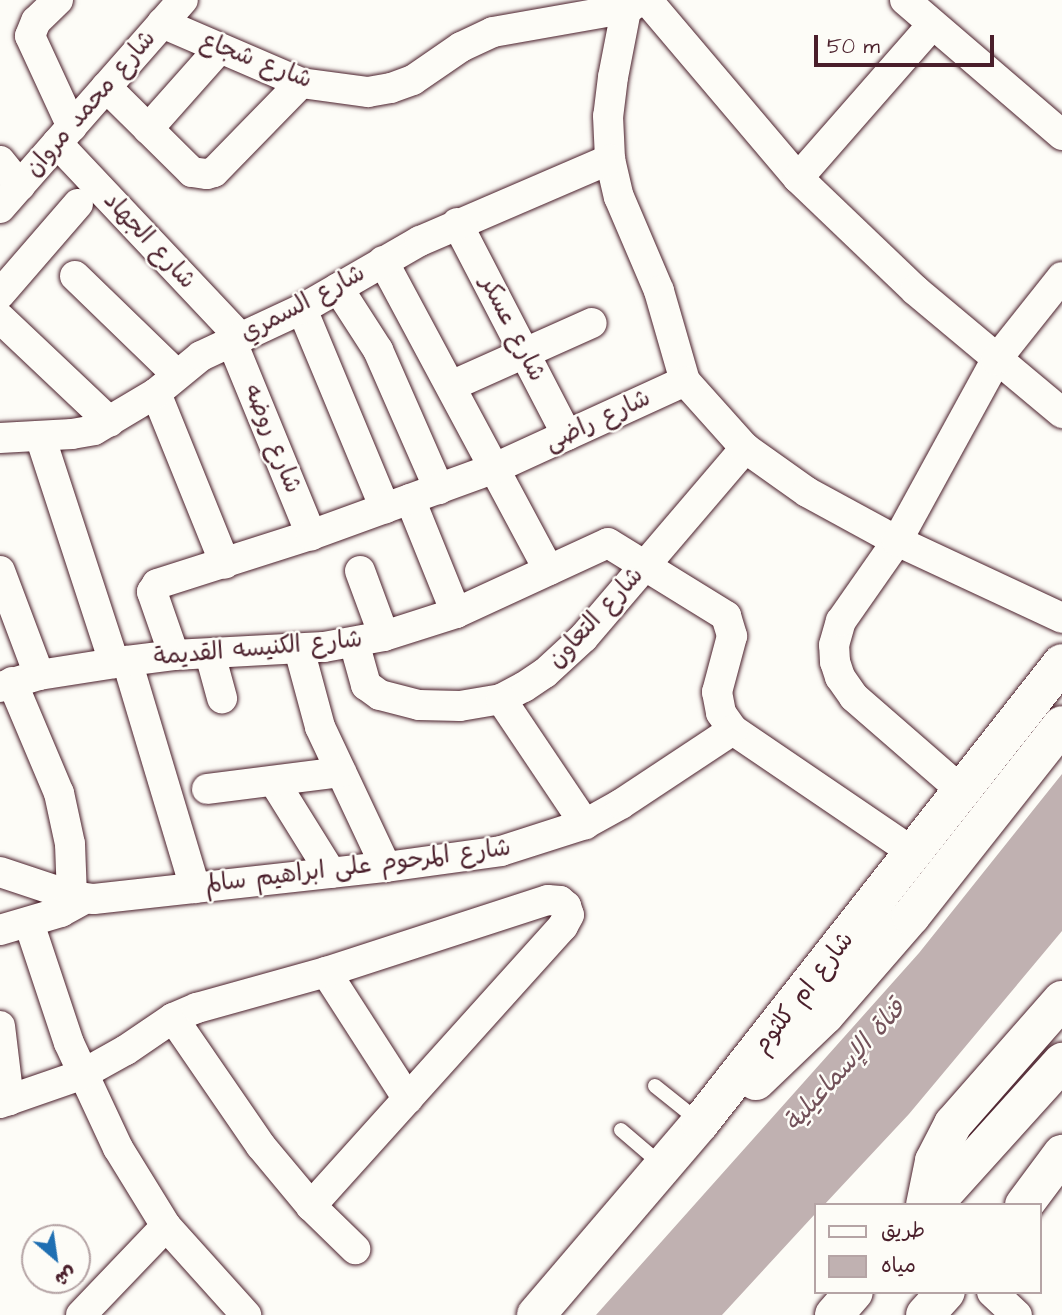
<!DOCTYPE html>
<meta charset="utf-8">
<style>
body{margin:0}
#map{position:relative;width:1062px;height:1315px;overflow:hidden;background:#fdfcf7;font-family:"Architects Daughter","Playpen Sans Arabic",sans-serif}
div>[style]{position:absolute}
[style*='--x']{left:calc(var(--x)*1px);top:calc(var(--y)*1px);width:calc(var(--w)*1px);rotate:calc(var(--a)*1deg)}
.water>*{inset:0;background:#c0b1b1}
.roads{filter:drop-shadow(0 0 2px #4a1f2b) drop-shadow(0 0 2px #4a1f2b)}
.service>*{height:14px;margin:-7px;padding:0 7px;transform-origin:7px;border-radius:7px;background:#fdfcf7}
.minor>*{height:30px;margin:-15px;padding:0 15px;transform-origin:15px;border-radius:15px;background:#fdfcf7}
.primary>*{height:38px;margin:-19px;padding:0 19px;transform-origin:19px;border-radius:19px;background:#fdfcf7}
.trunk>*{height:38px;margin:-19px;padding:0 19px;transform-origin:19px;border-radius:19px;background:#fdfcf7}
span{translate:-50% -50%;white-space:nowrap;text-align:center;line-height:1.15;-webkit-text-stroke:5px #fdfcf7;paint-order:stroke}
.street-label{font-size:24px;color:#4a1f2b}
.water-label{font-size:26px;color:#73525a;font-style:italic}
.legend{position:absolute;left:814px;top:1203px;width:228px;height:91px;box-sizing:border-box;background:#fdfcf7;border:2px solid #b5a4a5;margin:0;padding:9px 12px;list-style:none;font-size:21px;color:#4a1f2b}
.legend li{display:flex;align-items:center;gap:14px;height:35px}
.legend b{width:35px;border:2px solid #b5a4a5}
.north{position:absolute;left:21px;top:1224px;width:70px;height:70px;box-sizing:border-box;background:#fdfcf7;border:2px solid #b5a4a5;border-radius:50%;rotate:151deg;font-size:19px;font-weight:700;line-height:28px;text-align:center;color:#4a1f2b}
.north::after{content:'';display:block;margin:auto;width:24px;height:32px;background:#1f6fb2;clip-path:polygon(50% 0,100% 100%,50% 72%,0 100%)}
.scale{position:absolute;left:814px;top:35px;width:180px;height:32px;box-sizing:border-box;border:4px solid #4a1f2b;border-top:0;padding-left:9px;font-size:21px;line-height:24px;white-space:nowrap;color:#4a1f2b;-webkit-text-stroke:5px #fdfcf7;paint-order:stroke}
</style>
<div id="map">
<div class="water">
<div style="clip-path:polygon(1062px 774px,1062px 931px,909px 1114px,824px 1205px,815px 1205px,815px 1214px,722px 1315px,596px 1315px,919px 953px)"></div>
</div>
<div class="roads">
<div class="service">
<div style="--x:655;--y:1086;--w:58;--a:38.7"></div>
<div style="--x:621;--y:1130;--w:54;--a:40.5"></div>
</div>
<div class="minor">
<div style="--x:58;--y:0;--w:30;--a:136"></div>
<div style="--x:36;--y:21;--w:16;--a:112"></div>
<div style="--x:30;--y:36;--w:100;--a:65.2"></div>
<div style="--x:628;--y:0;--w:78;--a:101"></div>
<div style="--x:613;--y:77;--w:39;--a:97"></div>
<div style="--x:608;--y:116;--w:43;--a:87.3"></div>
<div style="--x:610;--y:159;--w:39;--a:77"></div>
<div style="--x:619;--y:197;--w:102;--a:66.9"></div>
<div style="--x:659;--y:291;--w:94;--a:73.9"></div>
<div style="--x:647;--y:0;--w:233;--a:49.7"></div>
<div style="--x:798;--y:178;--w:162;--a:43.7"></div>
<div style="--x:915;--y:290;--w:192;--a:39.9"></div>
<div style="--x:905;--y:0;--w:207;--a:40.7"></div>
<div style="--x:162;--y:23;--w:151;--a:23.3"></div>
<div style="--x:301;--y:83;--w:68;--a:7.7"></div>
<div style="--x:368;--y:92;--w:23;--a:-10"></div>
<div style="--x:391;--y:88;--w:23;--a:-20"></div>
<div style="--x:413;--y:80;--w:58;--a:-34.5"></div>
<div style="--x:461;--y:47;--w:35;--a:-25"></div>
<div style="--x:493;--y:32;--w:138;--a:-10"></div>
<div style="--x:629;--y:8;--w:14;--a:-34"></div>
<div style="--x:106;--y:87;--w:121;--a:44.7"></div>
<div style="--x:192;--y:172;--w:15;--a:8"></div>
<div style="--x:207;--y:174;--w:7;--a:-16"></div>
<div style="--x:214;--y:172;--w:124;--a:-45.7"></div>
<div style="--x:148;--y:129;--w:107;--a:-48.4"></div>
<div style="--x:57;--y:143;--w:268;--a:46.7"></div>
<div style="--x:0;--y:161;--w:32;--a:51"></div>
<div style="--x:798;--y:178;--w:203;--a:-48.8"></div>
<div style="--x:0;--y:208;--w:277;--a:-48.7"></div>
<div style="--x:457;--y:223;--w:239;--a:62.6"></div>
<div style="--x:383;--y:261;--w:351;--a:61.8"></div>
<div style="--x:75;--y:276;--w:142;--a:44.1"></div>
<div style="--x:338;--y:288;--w:74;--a:57.2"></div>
<div style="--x:378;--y:350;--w:152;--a:66.3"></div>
<div style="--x:0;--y:294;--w:119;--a:-49.1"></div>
<div style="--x:302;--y:309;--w:216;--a:67.4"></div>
<div style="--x:0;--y:318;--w:151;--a:43.4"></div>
<div style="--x:232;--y:342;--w:209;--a:67.7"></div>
<div style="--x:451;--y:386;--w:154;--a:-24.1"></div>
<div style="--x:156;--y:393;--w:184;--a:68"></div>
<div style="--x:40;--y:436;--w:239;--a:71.9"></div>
<div style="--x:0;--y:438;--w:72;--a:-3.2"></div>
<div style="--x:72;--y:434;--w:22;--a:-10"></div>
<div style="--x:94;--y:430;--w:72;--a:-30.8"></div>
<div style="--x:156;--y:393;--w:58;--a:-39.4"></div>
<div style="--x:201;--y:356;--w:111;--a:-25"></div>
<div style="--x:302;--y:309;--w:136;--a:-30"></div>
<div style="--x:420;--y:241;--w:207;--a:-23.3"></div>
<div style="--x:410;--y:499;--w:123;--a:68"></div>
<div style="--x:0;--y:571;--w:111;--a:69.4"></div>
<div style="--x:360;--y:571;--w:69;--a:69.7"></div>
<div style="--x:354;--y:642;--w:45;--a:74.4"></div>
<div style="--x:366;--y:685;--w:17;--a:36"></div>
<div style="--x:380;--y:695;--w:40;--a:14.4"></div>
<div style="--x:419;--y:705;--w:41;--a:1.4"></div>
<div style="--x:460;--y:706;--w:42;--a:-9.7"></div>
<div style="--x:501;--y:699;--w:26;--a:-28"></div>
<div style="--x:524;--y:687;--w:25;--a:-34"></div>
<div style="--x:545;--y:673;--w:52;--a:-42.6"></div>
<div style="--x:583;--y:638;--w:250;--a:-49.5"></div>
<div style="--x:299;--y:649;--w:81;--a:74.9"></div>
<div style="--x:320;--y:727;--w:155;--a:64.8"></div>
<div style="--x:210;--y:654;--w:46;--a:74.7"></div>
<div style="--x:174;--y:655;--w:67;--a:-109.2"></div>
<div style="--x:152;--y:592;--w:9;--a:-58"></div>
<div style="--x:157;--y:584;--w:162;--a:-17.7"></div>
<div style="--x:311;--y:535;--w:196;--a:-20"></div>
<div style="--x:495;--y:468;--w:209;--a:-24.6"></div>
<div style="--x:685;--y:381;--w:90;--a:48.2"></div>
<div style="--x:745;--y:448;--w:76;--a:35.4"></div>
<div style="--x:807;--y:492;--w:102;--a:28.6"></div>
<div style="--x:897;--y:541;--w:182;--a:25"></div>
<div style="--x:127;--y:661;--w:237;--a:73.3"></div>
<div style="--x:12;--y:682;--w:121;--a:67.1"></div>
<div style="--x:59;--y:793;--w:52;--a:77.8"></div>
<div style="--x:70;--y:844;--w:52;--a:87.8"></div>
<div style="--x:0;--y:687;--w:41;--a:-17.1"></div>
<div style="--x:39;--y:675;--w:89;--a:-9"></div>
<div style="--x:127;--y:661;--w:47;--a:-7.3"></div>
<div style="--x:174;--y:655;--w:150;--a:-3.1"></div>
<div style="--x:324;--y:647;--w:61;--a:-10.4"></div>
<div style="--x:384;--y:636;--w:76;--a:-17.7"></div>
<div style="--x:456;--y:613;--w:167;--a:-24.7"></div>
<div style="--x:608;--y:543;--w:139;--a:31.7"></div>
<div style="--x:726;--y:616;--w:21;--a:73"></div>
<div style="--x:732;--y:636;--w:58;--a:105"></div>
<div style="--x:717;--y:692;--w:21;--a:79"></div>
<div style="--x:721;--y:713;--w:21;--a:55"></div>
<div style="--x:733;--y:730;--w:219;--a:34.2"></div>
<div style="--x:501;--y:699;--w:151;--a:56.1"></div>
<div style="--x:275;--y:783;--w:106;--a:58.1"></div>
<div style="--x:207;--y:789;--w:135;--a:-7.2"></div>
<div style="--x:962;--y:791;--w:143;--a:-139"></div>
<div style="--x:854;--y:697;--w:24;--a:-125"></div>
<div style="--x:840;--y:677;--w:16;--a:-108"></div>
<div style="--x:835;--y:662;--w:17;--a:-93"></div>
<div style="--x:834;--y:645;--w:25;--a:-74"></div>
<div style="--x:841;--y:621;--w:98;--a:-55"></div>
<div style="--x:897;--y:541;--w:206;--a:-61.3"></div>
<div style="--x:996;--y:360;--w:106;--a:-51.5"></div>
<div style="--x:0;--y:872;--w:76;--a:18.4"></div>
<div style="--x:72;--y:896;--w:22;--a:8"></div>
<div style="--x:94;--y:899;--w:294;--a:-6.3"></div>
<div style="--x:386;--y:867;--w:116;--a:-7.9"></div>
<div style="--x:501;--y:851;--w:88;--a:-17.8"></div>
<div style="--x:585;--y:824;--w:41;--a:-29.1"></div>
<div style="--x:621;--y:804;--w:134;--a:-33.5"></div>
<div style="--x:29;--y:923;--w:126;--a:71.6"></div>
<div style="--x:69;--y:1043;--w:116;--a:65"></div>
<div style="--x:118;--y:1148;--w:92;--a:58.4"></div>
<div style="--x:166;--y:1226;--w:120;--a:48"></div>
<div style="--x:0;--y:930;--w:64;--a:-16.4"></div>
<div style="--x:61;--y:912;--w:26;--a:-29"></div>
<div style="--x:326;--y:972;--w:151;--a:57.2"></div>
<div style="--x:173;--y:1018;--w:155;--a:55.5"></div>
<div style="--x:261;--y:1146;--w:78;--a:50.2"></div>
<div style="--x:311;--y:1206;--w:62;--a:44.3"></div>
<div style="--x:0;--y:1026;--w:75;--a:83.1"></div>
<div style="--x:0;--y:1103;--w:86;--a:-19.1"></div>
<div style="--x:81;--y:1075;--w:51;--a:-29.1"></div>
<div style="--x:126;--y:1050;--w:57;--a:-34.2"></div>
<div style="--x:173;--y:1018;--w:26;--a:-23"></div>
<div style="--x:197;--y:1008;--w:134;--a:-15.6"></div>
<div style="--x:326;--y:972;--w:233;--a:-18"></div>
<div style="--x:548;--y:900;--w:12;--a:5"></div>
<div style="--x:560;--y:901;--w:8;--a:40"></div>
<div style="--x:566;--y:906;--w:9;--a:72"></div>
<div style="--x:569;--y:915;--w:13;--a:119"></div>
<div style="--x:563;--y:926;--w:377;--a:132"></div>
<div style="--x:992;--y:1292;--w:34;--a:43"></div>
<div style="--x:81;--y:1315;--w:123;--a:-46.3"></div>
</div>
<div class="primary">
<div style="--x:1024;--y:1205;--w:64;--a:-53.3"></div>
<div style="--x:925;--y:1315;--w:31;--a:-48"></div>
</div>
<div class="trunk">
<div style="--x:756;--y:1081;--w:95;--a:-43.7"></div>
<div style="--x:825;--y:1015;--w:131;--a:-49"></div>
<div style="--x:911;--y:916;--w:243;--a:-51.7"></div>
<div style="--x:925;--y:1205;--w:45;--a:-78.4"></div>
<div style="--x:934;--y:1161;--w:42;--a:-62.8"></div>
<div style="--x:953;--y:1124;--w:165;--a:-48.7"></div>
<div style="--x:933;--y:1205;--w:193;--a:-47.9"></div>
<div style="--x:536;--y:1315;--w:253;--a:-49.5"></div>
<div style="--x:700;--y:1123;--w:585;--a:-51.8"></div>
<div style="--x:834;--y:1315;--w:30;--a:-49"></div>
</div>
</div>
<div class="street-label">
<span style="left:256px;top:61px;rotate:21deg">شارع شجاع</span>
<span style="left:91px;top:104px;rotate:-49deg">شارع محمد مروان</span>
<span style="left:149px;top:241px;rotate:47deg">شارع الجهاد</span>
<span style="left:303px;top:304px;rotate:-28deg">شارع السمري</span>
<span style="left:512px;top:329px;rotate:63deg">شارع عسكر</span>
<span style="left:598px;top:421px;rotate:-25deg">شارع راضى</span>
<span style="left:272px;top:439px;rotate:68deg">شارع روضه</span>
<span style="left:596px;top:618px;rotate:-47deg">شارع التعاون</span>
<span style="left:258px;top:649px;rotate:-5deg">شارع الكنيسه القديمة</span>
<span style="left:358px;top:867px;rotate:-7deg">شارع المرحوم على ابراهيم سالم</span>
<span style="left:804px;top:993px;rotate:-52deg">شارع ام كلثوم</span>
</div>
<div class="water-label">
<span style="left:845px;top:1066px;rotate:-48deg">قناة الإسماعيلية</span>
</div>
<ul class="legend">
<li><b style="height:9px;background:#fdfcf7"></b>طريق</li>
<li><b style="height:19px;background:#c0b1b1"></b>مياه</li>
</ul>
<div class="north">ش</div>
<div class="scale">50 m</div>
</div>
